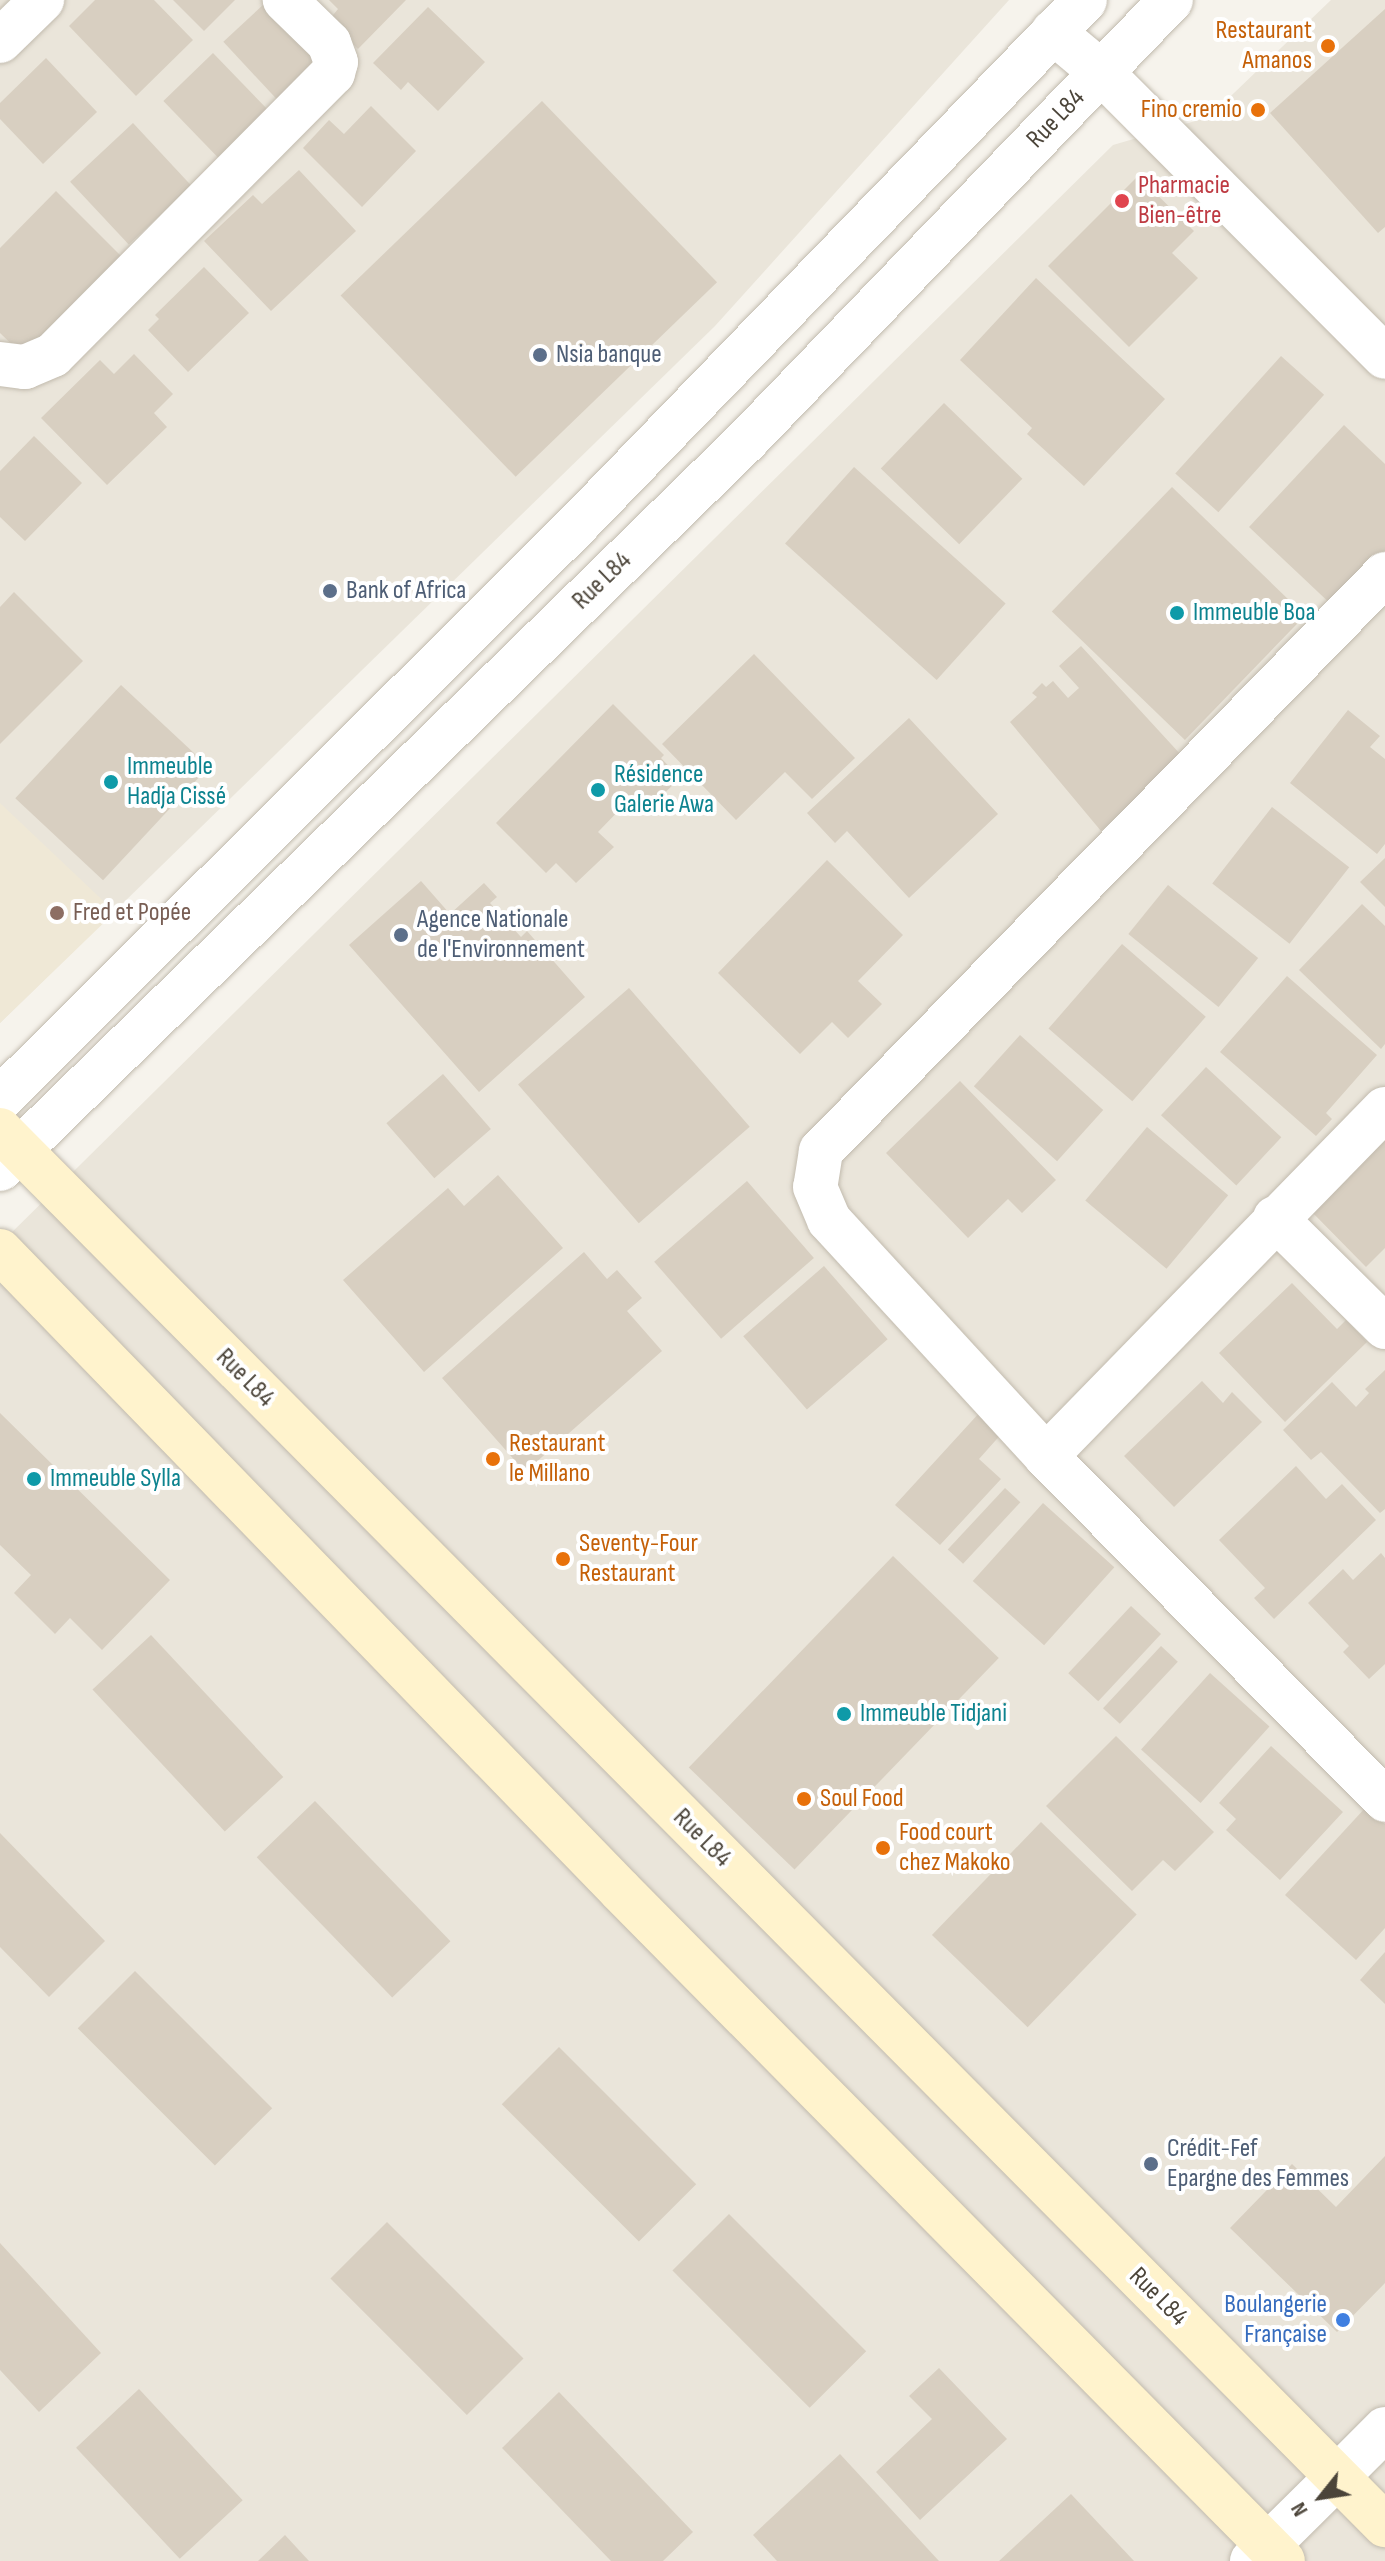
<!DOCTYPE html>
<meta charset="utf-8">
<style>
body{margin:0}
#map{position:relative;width:1385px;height:2561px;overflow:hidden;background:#f6f3ec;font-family:"Sofia Sans Condensed",sans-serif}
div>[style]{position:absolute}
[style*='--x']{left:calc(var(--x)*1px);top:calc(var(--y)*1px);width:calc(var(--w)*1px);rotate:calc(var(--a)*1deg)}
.residential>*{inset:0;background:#eae5da}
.education>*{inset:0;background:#efe8d6}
.building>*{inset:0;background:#d8cfc1;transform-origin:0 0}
.roads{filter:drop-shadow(0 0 2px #c2bbae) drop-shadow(0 0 2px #c2bbae)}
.minor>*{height:44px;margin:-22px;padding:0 22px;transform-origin:22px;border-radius:22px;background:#fff}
.tertiary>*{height:44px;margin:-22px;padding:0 22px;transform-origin:22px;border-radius:22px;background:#fff}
.secondary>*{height:44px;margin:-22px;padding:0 22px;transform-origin:22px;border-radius:22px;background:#fff3cd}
.dots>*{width:22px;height:22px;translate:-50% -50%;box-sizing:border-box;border:4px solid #fff;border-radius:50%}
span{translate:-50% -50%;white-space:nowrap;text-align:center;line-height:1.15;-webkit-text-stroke:8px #fff;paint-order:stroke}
.food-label{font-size:26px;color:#c56008}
.right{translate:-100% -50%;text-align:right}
.left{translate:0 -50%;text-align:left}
.street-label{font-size:26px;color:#4b4439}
.health-label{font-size:26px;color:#be3a42}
.service-label{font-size:26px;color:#4e5e75}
.culture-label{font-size:26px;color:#0d838f}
.education-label{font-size:26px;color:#785e54}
.shop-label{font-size:26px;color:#366cbe}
.north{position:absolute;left:1281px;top:2457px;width:80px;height:80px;-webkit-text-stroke:6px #fff;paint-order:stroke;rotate:240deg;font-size:22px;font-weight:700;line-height:32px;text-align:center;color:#4b4439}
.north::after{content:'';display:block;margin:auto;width:28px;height:36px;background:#4b4439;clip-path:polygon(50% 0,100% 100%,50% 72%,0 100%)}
</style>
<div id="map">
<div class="residential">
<div style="clip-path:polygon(0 0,1009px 0,715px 326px,0 1023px)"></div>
<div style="clip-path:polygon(1331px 0,1385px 0,1385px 2561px,0 2561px,0 1244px,1113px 145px,1209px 117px)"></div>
</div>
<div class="education">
<div style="clip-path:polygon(0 803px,115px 912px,0 1023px)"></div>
</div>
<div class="building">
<div style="clip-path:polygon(95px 0,154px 0,193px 40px,136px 96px,69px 26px)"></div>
<div style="clip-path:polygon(173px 0,235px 0,204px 31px)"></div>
<div style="clip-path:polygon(329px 0,406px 0,358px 49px,329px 20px,338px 9px)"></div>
<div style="left:265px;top:3px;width:86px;height:57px;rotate:47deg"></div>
<div style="clip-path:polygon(428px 7px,485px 62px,438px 111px,408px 82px,401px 90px,373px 63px)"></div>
<div style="clip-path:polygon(1385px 9px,1385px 227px,1378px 233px,1270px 113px)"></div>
<div style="left:213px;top:53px;width:80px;height:69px;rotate:46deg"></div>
<div style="clip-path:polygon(46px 58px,97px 112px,43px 164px,0 119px,0 103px)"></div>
<div style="left:542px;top:101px;width:252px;height:280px;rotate:46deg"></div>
<div style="clip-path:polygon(371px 106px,416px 151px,362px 207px,303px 148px,329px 120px,344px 134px)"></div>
<div style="left:133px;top:123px;width:86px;height:86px;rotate:47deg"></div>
<div style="clip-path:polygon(299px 170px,356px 231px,271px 311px,204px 241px,253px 195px,262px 204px)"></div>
<div style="clip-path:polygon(1138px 176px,1194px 231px,1172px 253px,1198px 278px,1129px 347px,1048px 266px)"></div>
<div style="clip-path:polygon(56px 191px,123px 258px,26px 358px,0 333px,0 248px)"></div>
<div style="clip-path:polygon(204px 267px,249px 313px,188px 372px,148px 330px,159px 319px,155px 315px)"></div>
<div style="clip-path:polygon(1036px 278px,1165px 399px,1084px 486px,1027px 434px,1032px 428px,960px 360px)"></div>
<div style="clip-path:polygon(134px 354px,173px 394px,154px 413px,167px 427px,107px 485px,41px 418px,100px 360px,114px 374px)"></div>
<div style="left:1281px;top:356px;width:58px;height:158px;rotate:42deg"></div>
<div style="left:944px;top:403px;width:109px;height:91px;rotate:44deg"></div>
<div style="clip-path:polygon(1344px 425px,1385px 464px,1385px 554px,1335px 608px,1249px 527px)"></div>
<div style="clip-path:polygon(34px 436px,82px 483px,25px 541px,0 517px,0 471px)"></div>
<div style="left:854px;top:467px;width:204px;height:103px;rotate:42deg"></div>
<div style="left:1172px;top:487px;width:185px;height:173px;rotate:44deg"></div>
<div style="clip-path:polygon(14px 592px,83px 661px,0 744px,0 607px)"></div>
<div style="clip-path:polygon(1081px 646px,1182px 756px,1101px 831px,1010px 722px,1037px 697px,1032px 693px,1042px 683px,1046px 687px,1053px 681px,1068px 698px,1079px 688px,1059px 666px)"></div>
<div style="clip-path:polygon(754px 654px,855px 758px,812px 799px,785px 772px,736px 820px,662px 744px)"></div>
<div style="left:121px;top:685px;width:120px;height:155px;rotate:43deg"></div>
<div style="clip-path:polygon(613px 704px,664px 755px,661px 758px,680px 778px,641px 816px,627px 802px,598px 832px,614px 847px,576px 883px,556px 863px,546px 873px,496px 823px)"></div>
<div style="clip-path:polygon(1348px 710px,1380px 736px,1370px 747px,1385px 759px,1385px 844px,1377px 854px,1290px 783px)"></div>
<div style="clip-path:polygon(909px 718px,998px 814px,909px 898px,847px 831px,835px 843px,807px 813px)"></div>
<div style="left:1272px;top:807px;width:98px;height:97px;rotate:38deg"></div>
<div style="clip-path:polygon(1385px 858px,1385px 907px,1360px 882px)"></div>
<div style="clip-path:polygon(827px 860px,903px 935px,858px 981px,882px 1004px,848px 1038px,832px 1022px,800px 1054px,718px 973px)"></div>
<div style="clip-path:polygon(421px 881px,450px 914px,484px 883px,497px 897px,490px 903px,521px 937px,527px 931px,585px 997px,479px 1092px,349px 945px)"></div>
<div style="left:1168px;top:885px;width:116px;height:63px;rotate:39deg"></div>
<div style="clip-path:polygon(1362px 904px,1385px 926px,1385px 1044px,1381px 1049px,1299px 970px)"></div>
<div style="left:1122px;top:944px;width:111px;height:112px;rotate:41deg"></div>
<div style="clip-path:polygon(1287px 976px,1377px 1055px,1326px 1113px,1332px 1119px,1316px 1136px,1220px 1052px)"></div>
<div style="left:629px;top:988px;width:184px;height:147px;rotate:49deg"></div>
<div style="left:1020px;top:1035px;width:112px;height:69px;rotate:42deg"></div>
<div style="left:1206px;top:1067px;width:103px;height:66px;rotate:43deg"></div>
<div style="left:443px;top:1074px;width:73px;height:75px;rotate:49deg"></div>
<div style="clip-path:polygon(960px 1081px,1056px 1180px,1022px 1213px,1008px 1199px,968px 1238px,886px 1153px)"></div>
<div style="left:1147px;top:1127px;width:106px;height:96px;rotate:40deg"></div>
<div style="clip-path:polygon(1385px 1130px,1385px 1248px,1366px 1267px,1307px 1207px)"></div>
<div style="clip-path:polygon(498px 1175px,563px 1248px,424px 1372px,343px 1280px,448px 1188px,464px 1206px)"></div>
<div style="left:747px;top:1181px;width:102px;height:123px;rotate:49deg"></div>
<div style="clip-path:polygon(584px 1252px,607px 1279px,617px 1270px,642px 1298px,627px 1311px,662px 1351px,525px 1472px,442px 1378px)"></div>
<div style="left:824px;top:1266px;width:97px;height:107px;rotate:49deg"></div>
<div style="clip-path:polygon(1292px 1283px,1337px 1329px,1346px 1320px,1367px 1342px,1285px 1422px,1219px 1353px)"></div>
<div style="clip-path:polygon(1385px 1370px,1385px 1509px,1380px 1513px,1321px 1452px,1311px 1460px,1283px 1430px,1332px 1382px,1356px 1407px,1369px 1393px,1365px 1389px)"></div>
<div style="clip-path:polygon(1202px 1381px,1223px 1403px,1232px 1392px,1262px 1422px,1174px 1507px,1124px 1456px)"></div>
<div style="clip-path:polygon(981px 1411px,1004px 1431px,979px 1459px,1001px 1479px,940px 1545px,895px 1505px)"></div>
<div style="clip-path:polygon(0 1413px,170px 1580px,102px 1650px,70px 1618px,55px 1634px,14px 1593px,31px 1575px,0 1545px)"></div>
<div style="clip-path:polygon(1296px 1466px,1326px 1499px,1342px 1484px,1376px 1520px,1274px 1619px,1254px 1598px,1265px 1588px,1219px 1540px)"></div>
<div style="left:1005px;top:1488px;width:21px;height:84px;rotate:43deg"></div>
<div style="left:1043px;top:1503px;width:96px;height:105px;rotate:42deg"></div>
<div style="clip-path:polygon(1381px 1553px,1385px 1558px,1385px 1664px,1369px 1679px,1343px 1652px,1349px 1646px,1308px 1603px,1343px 1569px,1353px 1580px)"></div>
<div style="left:893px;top:1556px;width:147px;height:294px;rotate:44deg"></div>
<div style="left:1131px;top:1606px;width:41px;height:92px;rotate:43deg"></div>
<div style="left:151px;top:1635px;width:194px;height:80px;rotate:47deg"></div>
<div style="left:1161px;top:1646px;width:23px;height:85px;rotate:43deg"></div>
<div style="left:1210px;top:1673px;width:80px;height:103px;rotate:42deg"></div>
<div style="clip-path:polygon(1116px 1736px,1214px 1832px,1175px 1871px,1163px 1860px,1132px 1891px,1046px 1806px)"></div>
<div style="clip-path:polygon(1271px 1746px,1343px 1812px,1280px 1880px,1226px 1830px,1236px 1819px,1219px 1803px)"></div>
<div style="left:315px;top:1801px;width:195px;height:81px;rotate:46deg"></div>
<div style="clip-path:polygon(1366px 1807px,1385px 1824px,1385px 1928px,1356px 1960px,1285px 1895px)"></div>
<div style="left:1041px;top:1822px;width:133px;height:157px;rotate:44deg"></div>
<div style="clip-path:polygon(0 1833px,105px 1941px,49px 1997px,0 1947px)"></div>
<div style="clip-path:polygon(1385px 1952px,1385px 2004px,1360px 1980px)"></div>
<div style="left:135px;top:1971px;width:194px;height:81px;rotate:45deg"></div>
<div style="left:559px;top:2047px;width:194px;height:81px;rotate:45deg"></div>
<div style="clip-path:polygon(1385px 2156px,1385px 2283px,1337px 2332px,1230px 2228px,1292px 2164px,1336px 2207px)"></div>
<div style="left:729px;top:2214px;width:194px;height:80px;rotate:45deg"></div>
<div style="left:387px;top:2222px;width:193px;height:80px;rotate:45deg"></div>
<div style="clip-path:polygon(0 2243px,101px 2353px,39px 2412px,0 2370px)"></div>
<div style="clip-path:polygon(939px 2368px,1007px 2439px,920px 2520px,876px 2472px,932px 2419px,909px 2396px)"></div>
<div style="left:139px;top:2389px;width:152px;height:86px;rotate:47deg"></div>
<div style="clip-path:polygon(559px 2392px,693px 2532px,663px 2561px,611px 2561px,502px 2448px)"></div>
<div style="clip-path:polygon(840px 2454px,939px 2561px,777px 2561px,753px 2535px)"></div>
<div style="clip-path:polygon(1071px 2494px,1134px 2561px,999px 2561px)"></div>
<div style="clip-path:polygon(285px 2535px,309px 2561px,258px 2561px)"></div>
</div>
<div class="roads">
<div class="minor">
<div style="--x:1053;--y:32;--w:62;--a:39.8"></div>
<div style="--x:1101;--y:72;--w:402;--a:45.1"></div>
<div style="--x:0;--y:41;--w:59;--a:-44.3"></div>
<div style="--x:0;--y:364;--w:25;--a:7"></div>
<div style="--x:25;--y:367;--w:30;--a:-23"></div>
<div style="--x:53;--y:355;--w:397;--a:-45.2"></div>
<div style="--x:333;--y:73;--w:11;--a:-75"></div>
<div style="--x:336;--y:62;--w:20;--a:-110"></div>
<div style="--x:329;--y:43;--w:62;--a:-135.7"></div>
<div style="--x:1385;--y:574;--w:807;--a:134.35"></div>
<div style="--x:821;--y:1151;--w:36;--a:99"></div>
<div style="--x:815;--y:1187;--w:36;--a:67"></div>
<div style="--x:829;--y:1220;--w:321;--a:47.4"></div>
<div style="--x:1046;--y:1456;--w:483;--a:45.4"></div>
<div style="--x:1275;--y:1218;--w:155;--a:44.7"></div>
<div style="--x:1046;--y:1456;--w:485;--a:-45.7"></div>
<div style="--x:1337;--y:2477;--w:68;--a:-45"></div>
</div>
<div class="tertiary">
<div style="--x:0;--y:1099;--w:815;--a:-44.85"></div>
<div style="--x:578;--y:524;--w:729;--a:-45.94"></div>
<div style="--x:0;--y:1169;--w:1044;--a:-44.3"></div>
<div style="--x:747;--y:440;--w:611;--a:-46.06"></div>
<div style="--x:1252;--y:2561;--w:120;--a:-44.7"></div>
</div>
<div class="secondary">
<div style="--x:0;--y:1130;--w:1966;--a:45.21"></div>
<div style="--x:0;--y:1251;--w:890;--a:45.86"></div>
<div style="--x:620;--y:1890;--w:943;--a:45.34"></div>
</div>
</div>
<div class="dots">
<div style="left:1328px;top:46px;background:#e8710a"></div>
<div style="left:1258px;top:110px;background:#e8710a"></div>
<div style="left:1122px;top:201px;background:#e0444e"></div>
<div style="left:540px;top:355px;background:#5c6f8a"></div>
<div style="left:330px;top:591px;background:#5c6f8a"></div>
<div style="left:1177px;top:613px;background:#0f9aa8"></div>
<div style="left:111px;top:782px;background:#0f9aa8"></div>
<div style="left:598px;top:790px;background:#0f9aa8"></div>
<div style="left:57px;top:913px;background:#8d6e63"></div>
<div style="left:401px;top:935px;background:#5c6f8a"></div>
<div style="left:493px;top:1459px;background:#e8710a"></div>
<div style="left:34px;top:1479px;background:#0f9aa8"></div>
<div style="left:563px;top:1559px;background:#e8710a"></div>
<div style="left:844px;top:1714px;background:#0f9aa8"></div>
<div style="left:804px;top:1799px;background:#e8710a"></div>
<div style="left:883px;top:1848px;background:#e8710a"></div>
<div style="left:1151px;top:2164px;background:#5c6f8a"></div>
<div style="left:1343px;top:2320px;background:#3f7fe0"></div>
</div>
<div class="food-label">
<span class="right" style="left:1312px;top:46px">Restaurant<br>Amanos</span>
<span class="right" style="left:1242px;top:110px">Fino cremio</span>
<span class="left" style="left:509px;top:1459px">Restaurant<br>le Millano</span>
<span class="left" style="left:579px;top:1559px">Seventy-Four<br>Restaurant</span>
<span class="left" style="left:820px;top:1799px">Soul Food</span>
<span class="left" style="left:899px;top:1848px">Food court<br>chez Makoko</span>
</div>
<div class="street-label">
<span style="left:1056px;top:119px;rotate:-46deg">Rue L84</span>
<span style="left:602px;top:581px;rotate:-44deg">Rue L84</span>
<span style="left:245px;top:1378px;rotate:45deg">Rue L84</span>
<span style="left:702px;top:1838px;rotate:45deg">Rue L84</span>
<span style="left:1158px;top:2297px;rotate:45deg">Rue L84</span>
</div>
<div class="health-label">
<span class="left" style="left:1138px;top:201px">Pharmacie<br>Bien-être</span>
</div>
<div class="service-label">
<span class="left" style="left:556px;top:355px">Nsia banque</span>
<span class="left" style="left:346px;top:591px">Bank of Africa</span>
<span class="left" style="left:417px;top:935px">Agence Nationale<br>de l'Environnement</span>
<span class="left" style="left:1167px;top:2164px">Crédit-Fef<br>Epargne des Femmes</span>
</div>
<div class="culture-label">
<span class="left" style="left:1193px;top:613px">Immeuble Boa</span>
<span class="left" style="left:127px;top:782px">Immeuble<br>Hadja Cissé</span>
<span class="left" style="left:614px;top:790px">Résidence<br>Galerie Awa</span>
<span class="left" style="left:50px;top:1479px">Immeuble Sylla</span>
<span class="left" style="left:860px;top:1714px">Immeuble Tidjani</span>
</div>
<div class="education-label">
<span class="left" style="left:73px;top:913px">Fred et Popée</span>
</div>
<div class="shop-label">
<span class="right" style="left:1327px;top:2320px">Boulangerie<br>Française</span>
</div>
<div class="north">N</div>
</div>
